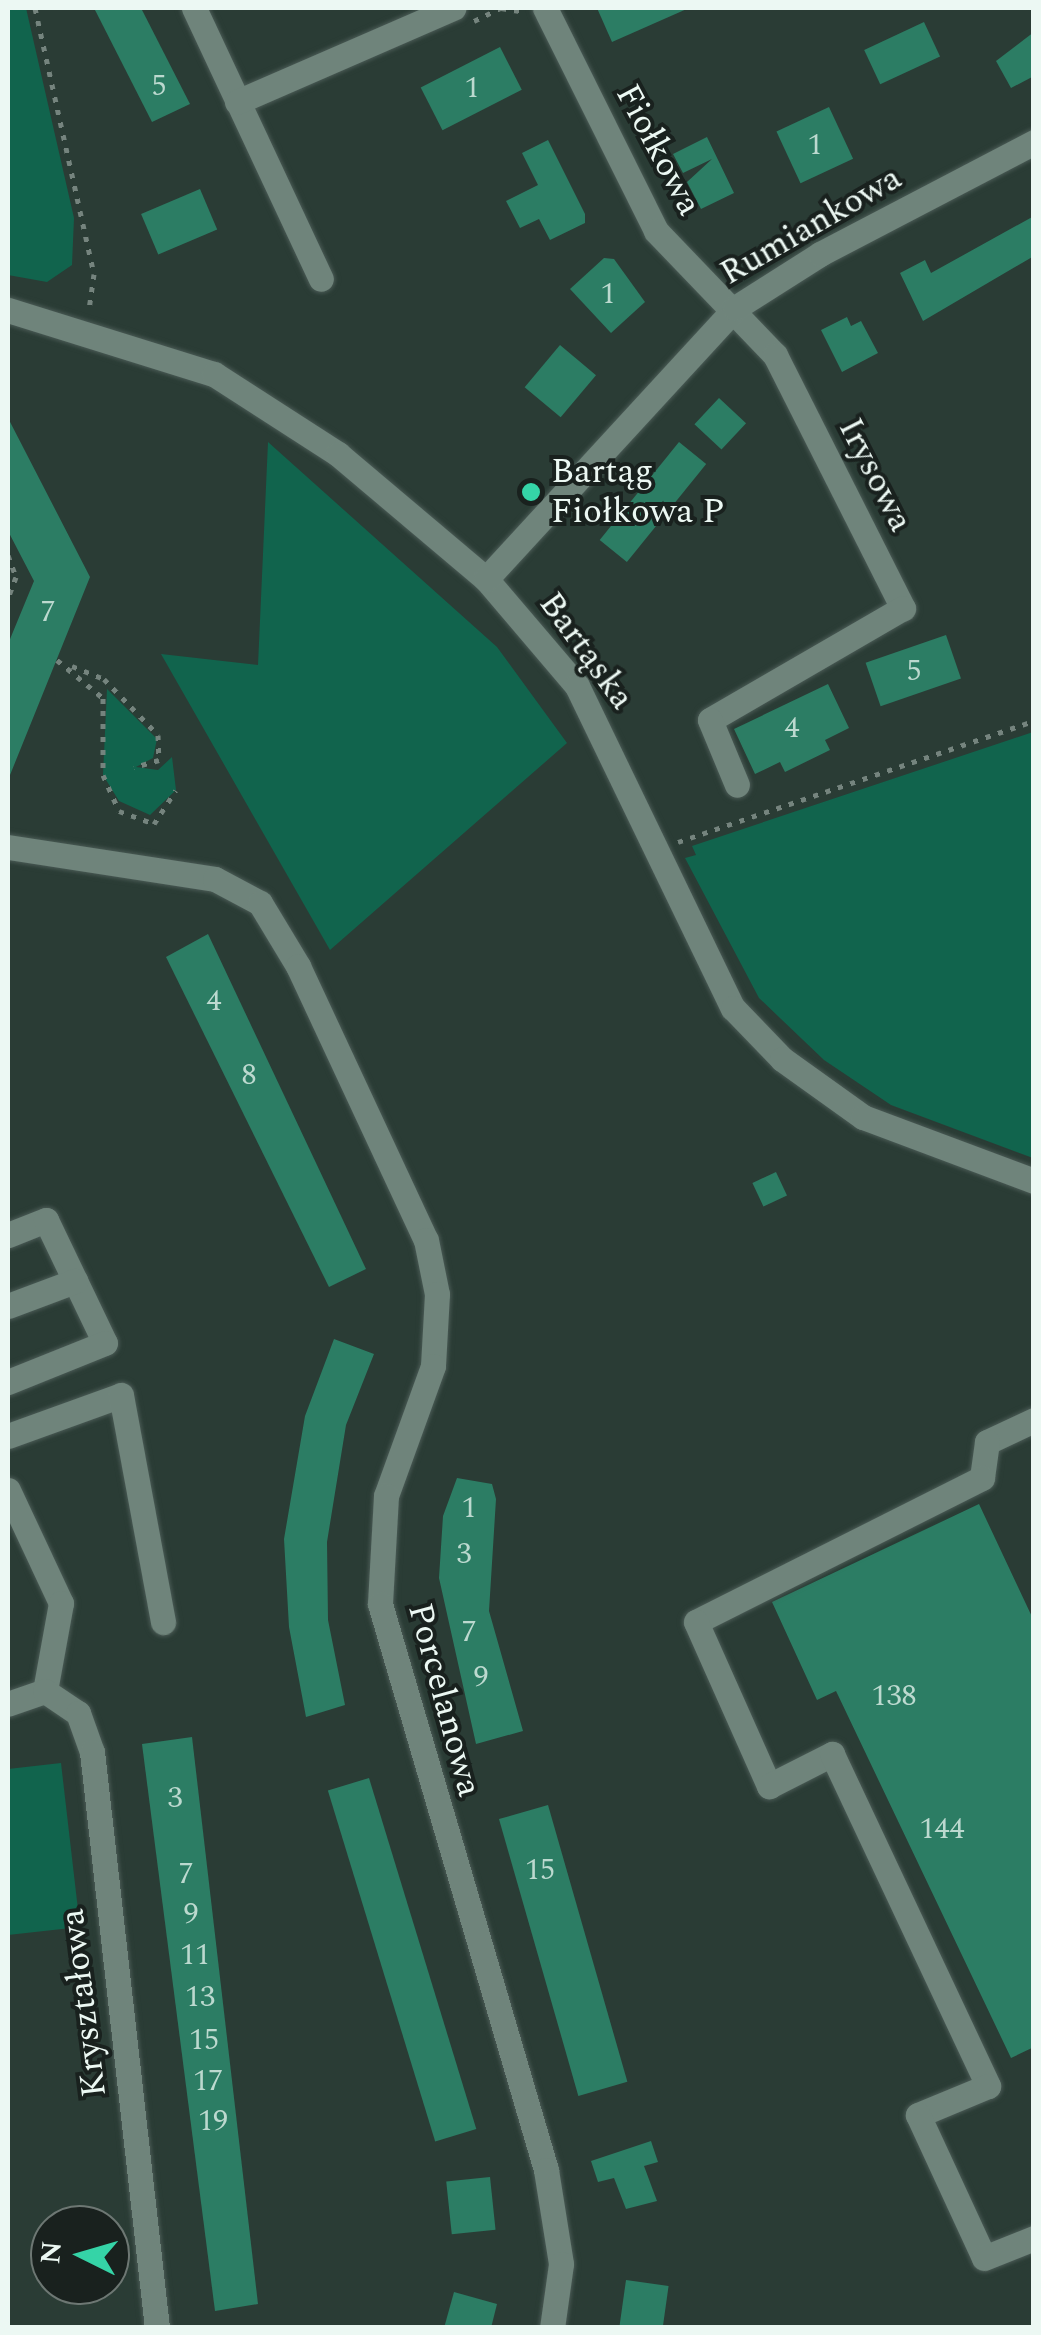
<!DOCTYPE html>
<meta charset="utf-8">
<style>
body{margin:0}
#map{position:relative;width:1041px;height:2335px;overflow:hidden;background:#2a3c35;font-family:Spectral,serif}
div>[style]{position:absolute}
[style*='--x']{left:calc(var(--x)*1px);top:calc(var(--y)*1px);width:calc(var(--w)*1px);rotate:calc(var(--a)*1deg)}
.green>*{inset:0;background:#11644d}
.building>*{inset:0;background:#2c7d64;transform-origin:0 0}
.path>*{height:5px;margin-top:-2.5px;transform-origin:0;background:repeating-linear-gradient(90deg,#75847e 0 5px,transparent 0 13px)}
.roads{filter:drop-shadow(0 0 2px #4a5a55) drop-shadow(0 0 2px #4a5a55)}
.minor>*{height:25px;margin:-12.5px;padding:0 12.5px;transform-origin:12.5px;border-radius:12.5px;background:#6f847b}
.dots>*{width:28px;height:28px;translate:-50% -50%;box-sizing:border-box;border:5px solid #19211e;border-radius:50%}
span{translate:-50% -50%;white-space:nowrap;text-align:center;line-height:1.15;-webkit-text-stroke:8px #19211e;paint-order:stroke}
.number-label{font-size:30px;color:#bcd9cf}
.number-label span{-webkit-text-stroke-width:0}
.street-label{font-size:35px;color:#ecf8f3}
.poi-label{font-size:35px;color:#ecf8f3}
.left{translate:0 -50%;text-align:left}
.frame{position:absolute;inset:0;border:10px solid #ecf8f3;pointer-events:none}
.north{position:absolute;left:30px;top:2205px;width:100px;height:100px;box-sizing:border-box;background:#19211e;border:2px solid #6d7773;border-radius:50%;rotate:275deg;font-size:28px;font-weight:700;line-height:40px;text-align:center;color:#ecf8f3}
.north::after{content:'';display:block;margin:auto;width:35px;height:45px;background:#35d4a7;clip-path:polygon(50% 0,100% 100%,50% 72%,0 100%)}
</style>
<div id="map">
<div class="green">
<div style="clip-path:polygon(8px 8px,26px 8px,74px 218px,72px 265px,47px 282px,8px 275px)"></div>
<div style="clip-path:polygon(268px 442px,497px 647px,567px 743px,330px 950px,161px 654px,258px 665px)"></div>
<div style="clip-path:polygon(107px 689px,157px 739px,153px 758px,136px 767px,158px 770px,172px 757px,176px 790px,150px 815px,119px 801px,103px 775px)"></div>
<div style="clip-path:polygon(1033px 732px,1034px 732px,1033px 1158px,891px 1105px,824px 1060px,759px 998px,685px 858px,696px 855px,692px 846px)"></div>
<div style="clip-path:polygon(61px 1763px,80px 1927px,8px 1935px,8px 1769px)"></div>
</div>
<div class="building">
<div style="clip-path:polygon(94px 8px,141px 8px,190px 104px,152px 122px)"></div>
<div style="clip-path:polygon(597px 8px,689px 8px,612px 42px)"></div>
<div style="left:924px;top:22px;width:38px;height:66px;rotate:65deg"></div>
<div style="clip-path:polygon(1034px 32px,1034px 76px,1011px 88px,996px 61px)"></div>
<div style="left:500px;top:47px;width:48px;height:89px;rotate:63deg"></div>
<div style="left:829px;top:107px;width:57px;height:58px;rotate:65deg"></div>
<div style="clip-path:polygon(707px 137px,734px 193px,701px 209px,687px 182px,712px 159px,683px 173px,673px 154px)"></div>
<div style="clip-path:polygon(548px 140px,585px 214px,585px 223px,550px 240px,539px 219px,520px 228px,506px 201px,538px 185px,522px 153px)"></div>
<div style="left:200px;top:189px;width:44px;height:64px;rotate:67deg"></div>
<div style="clip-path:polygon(1034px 216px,1034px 256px,923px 321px,900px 273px,925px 260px,931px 273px)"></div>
<div style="clip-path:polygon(604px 258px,614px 259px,645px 302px,611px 333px,570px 289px)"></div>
<div style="clip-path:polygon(847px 317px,851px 326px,861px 321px,878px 353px,842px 372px,821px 330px)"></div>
<div style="left:560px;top:345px;width:47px;height:55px;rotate:40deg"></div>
<div style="left:719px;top:398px;width:37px;height:36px;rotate:43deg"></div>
<div style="clip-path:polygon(8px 418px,90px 577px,8px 780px,8px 644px,34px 581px,8px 531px)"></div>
<div style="left:679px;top:442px;width:35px;height:126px;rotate:39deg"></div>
<div style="left:946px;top:635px;width:46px;height:85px;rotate:71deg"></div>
<div style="clip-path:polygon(828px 684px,849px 728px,825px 740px,830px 750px,785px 772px,780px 762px,755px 774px,734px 729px)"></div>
<div style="clip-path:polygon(208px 934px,366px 1269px,329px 1287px,166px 957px)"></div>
<div style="left:776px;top:1172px;width:26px;height:26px;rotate:65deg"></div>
<div style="clip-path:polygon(334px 1339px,374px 1354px,346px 1425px,327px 1542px,328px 1620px,345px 1705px,306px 1717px,289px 1627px,284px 1539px,305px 1416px)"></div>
<div style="clip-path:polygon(457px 1478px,492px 1484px,496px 1499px,489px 1611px,523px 1731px,476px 1744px,439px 1578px,443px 1516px)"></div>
<div style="clip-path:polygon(979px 1504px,1034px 1621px,1034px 2047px,1011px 2058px,836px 1691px,817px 1700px,772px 1602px)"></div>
<div style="clip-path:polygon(192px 1737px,258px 2304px,215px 2311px,142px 1744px)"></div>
<div style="left:369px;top:1778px;width:367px;height:43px;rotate:73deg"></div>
<div style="left:548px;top:1805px;width:288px;height:51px;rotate:74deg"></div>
<div style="clip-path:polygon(651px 2141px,658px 2162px,644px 2166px,657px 2201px,626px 2209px,614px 2178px,598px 2182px,591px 2161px)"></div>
<div style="left:490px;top:2177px;width:53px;height:44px;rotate:84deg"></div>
<div style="left:626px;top:2280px;width:43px;height:49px;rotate:8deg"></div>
<div style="clip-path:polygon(454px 2292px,497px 2304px,491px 2328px,444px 2328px)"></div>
</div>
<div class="path">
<div style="--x:35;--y:8;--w:272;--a:77.5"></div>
<div style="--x:94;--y:274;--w:34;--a:98"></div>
<div style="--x:474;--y:21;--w:30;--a:-26"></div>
<div style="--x:501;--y:8;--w:19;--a:9"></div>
<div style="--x:8;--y:555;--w:23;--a:70"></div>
<div style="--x:16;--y:577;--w:22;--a:111"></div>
<div style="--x:57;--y:660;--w:60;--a:39.6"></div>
<div style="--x:103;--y:698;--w:77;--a:90"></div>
<div style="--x:103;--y:775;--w:39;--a:66"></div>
<div style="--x:119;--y:811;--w:37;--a:20"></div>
<div style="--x:154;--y:824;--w:40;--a:-57.1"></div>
<div style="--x:72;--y:666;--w:35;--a:22"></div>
<div style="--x:104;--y:679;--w:78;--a:46"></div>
<div style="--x:158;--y:735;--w:25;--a:88"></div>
<div style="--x:159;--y:760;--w:26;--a:164"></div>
<div style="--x:678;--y:842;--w:376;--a:-18.8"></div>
</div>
<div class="roads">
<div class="minor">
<div style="--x:194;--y:8;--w:299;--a:64.9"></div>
<div style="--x:545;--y:8;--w:249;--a:63.5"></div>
<div style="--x:656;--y:231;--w:172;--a:46.2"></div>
<div style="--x:775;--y:355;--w:284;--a:63.2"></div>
<div style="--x:903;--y:608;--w:223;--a:149.9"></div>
<div style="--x:710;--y:720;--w:70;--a:67.4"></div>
<div style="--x:237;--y:102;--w:236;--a:-23.5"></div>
<div style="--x:8;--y:310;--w:216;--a:17.3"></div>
<div style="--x:214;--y:374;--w:148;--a:32.8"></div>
<div style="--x:338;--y:454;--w:194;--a:40.2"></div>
<div style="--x:486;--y:579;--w:140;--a:49.6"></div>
<div style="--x:577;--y:686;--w:358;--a:64.2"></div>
<div style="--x:733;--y:1008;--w:71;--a:46.1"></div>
<div style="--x:782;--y:1059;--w:100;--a:35.6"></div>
<div style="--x:863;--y:1117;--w:183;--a:20.5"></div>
<div style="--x:486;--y:579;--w:368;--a:-47.4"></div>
<div style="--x:735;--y:308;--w:101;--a:-32.4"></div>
<div style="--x:820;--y:254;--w:242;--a:-27.6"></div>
<div style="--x:8;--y:847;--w:209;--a:8.8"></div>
<div style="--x:215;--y:879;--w:51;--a:28.1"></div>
<div style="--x:260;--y:903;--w:74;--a:58.9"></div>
<div style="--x:298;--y:966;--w:302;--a:65"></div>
<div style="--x:426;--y:1240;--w:55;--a:78.5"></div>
<div style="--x:437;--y:1294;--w:72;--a:93.2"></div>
<div style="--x:433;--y:1366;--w:138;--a:109.9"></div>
<div style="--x:386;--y:1496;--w:108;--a:93.2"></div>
<div style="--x:380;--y:1604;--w:590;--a:73.65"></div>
<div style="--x:546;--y:2170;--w:95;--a:80.9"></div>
<div style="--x:561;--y:2264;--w:65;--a:98"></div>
<div style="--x:8;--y:1235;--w:41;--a:-21.5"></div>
<div style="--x:46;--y:1220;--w:136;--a:64.4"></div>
<div style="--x:105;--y:1343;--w:105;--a:158.1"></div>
<div style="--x:8;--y:1306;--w:72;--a:-20.5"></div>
<div style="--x:1034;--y:1420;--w:52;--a:154.9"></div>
<div style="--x:987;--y:1442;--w:36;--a:98"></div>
<div style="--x:982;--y:1478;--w:320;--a:153.3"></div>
<div style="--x:696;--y:1622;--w:180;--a:66"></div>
<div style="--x:769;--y:1786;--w:71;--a:-26.9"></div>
<div style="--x:832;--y:1754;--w:367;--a:64.8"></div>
<div style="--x:988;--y:2086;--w:76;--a:157.5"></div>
<div style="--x:918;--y:2115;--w:157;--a:65.2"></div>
<div style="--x:984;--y:2258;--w:54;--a:-21.8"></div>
<div style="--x:8;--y:1436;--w:120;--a:-19.9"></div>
<div style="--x:121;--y:1395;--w:231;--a:79.5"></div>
<div style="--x:8;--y:1490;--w:125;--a:64.9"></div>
<div style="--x:61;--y:1603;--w:89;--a:100.3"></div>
<div style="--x:45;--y:1691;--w:39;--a:161"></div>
<div style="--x:45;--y:1691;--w:40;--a:34"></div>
<div style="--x:78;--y:1713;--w:41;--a:70.3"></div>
<div style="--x:92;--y:1752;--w:580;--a:83.56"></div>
</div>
</div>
<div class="dots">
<div style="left:531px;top:492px;background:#35d4a7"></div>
</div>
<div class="number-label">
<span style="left:159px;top:86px">5</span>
<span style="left:472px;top:88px">1</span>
<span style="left:815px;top:145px">1</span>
<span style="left:608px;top:294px">1</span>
<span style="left:48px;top:612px">7</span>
<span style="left:914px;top:671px">5</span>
<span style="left:792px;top:728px">4</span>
<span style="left:214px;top:1001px">4</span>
<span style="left:249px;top:1075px">8</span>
<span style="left:469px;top:1508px">1</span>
<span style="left:464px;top:1554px">3</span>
<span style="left:469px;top:1632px">7</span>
<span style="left:481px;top:1677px">9</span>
<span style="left:894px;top:1696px">138</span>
<span style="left:175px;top:1798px">3</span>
<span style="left:942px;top:1829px">144</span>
<span style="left:540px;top:1870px">15</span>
<span style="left:186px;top:1874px">7</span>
<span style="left:191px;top:1914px">9</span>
<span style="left:195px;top:1955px">11</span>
<span style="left:200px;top:1997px">13</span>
<span style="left:204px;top:2040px">15</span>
<span style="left:208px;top:2081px">17</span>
<span style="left:213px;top:2121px">19</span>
</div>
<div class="street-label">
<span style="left:658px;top:150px;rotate:62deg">Fiołkowa</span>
<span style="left:811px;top:226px;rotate:-30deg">Rumiankowa</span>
<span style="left:875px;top:475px;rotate:63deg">Irysowa</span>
<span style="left:586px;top:651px;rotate:54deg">Bartąska</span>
<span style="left:444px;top:1700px;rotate:75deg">Porcelanowa</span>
<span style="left:84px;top:2003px;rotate:-97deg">Kryształowa</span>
</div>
<div class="poi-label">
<span class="left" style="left:551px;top:492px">Bartąg<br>Fiołkowa P</span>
</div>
<div class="frame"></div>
<div class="north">N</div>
</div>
